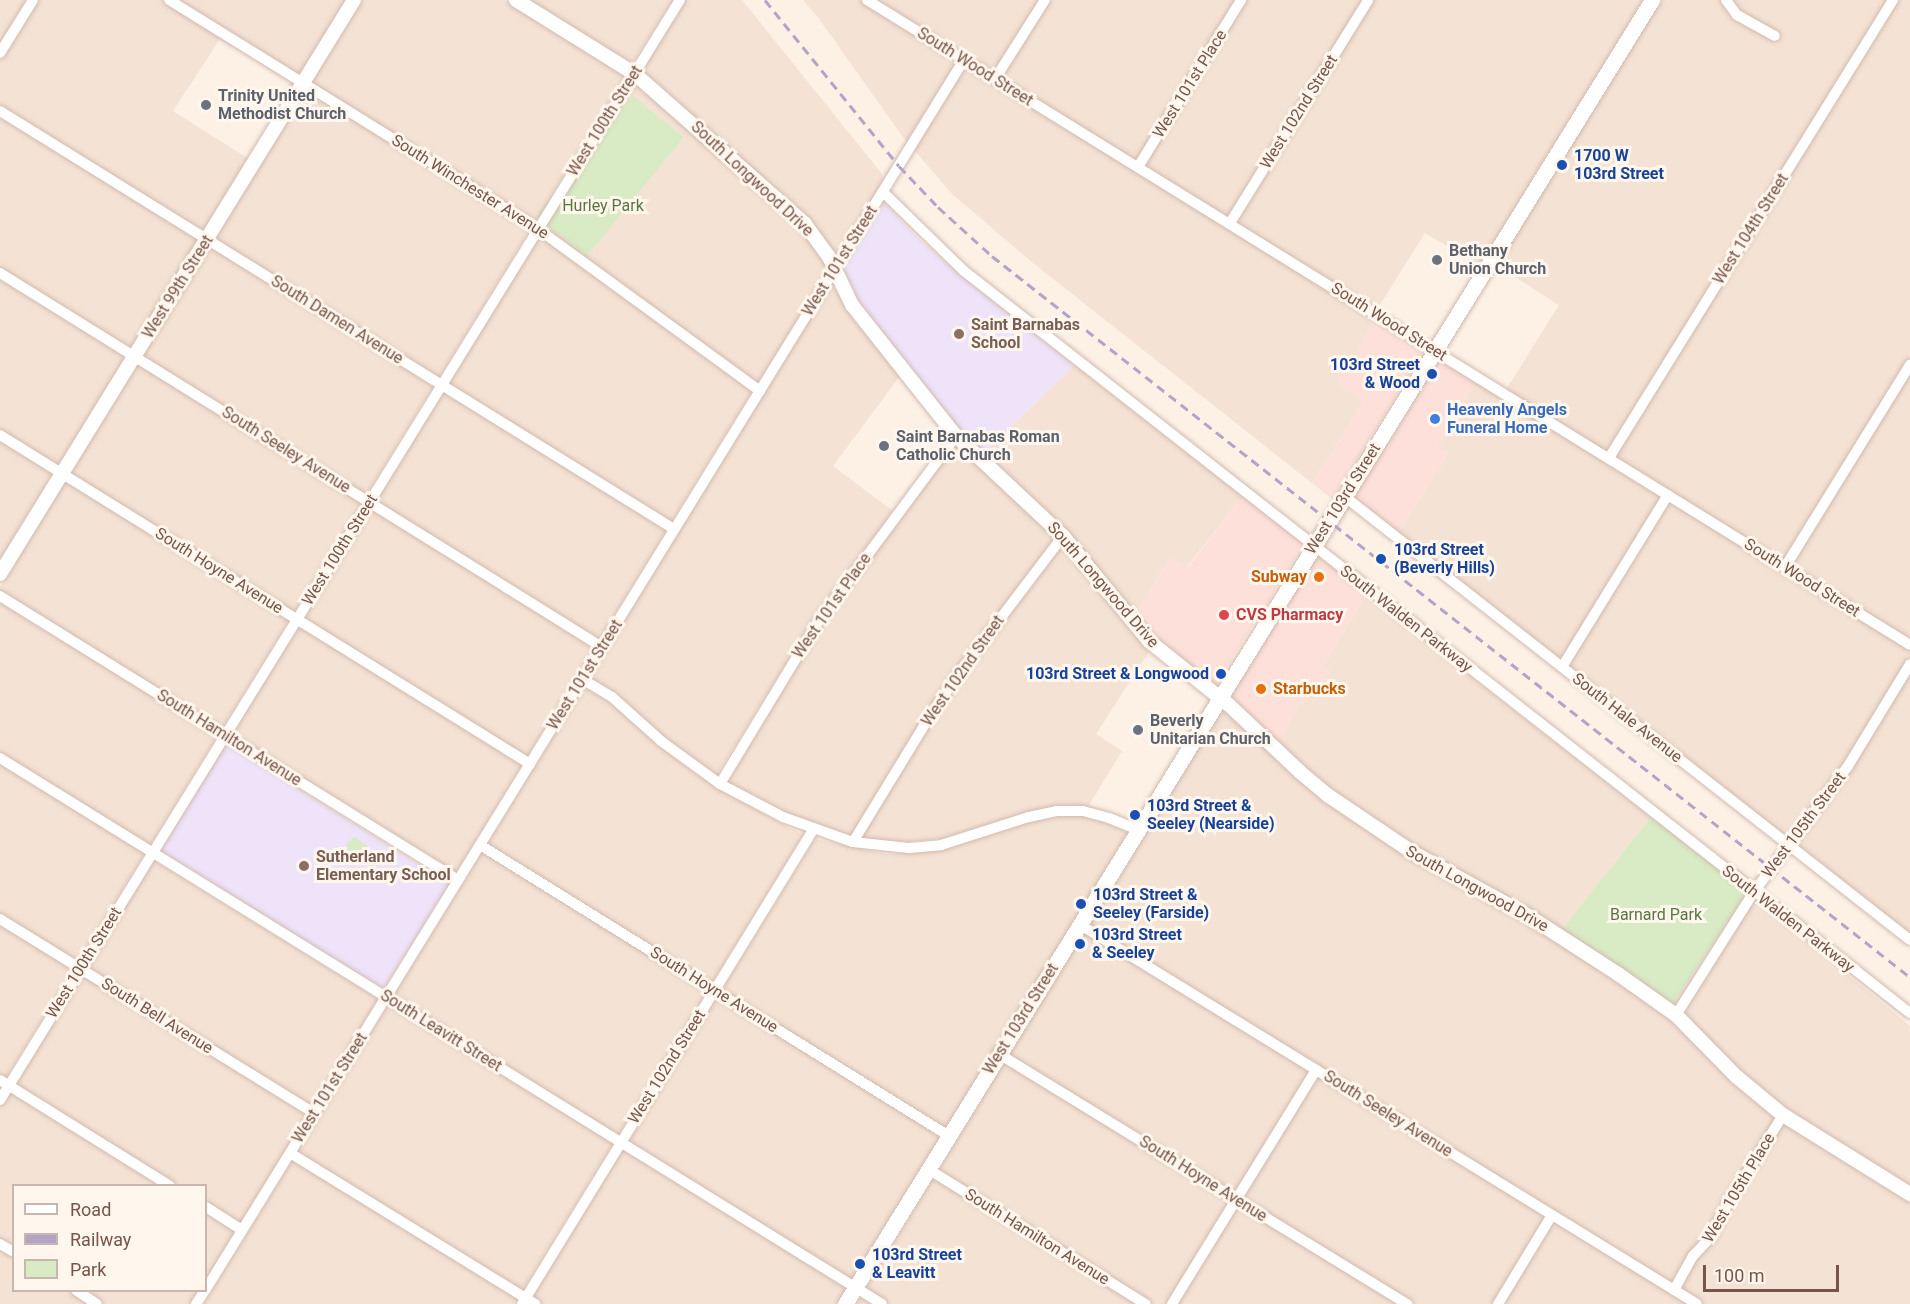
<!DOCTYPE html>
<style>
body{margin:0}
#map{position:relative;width:1910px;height:1304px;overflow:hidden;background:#fdf1e6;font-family:Roboto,sans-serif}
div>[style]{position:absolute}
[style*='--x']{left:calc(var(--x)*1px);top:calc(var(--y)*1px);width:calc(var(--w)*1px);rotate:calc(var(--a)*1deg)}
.residential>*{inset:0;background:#f4e2d4}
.commercial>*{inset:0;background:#fde0da}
.education>*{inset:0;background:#eee3f9;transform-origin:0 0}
.green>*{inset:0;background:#d8ebc4;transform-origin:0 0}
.roads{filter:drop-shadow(0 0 2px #d1baae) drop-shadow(0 0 2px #d1baae)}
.minor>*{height:10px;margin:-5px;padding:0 5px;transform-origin:5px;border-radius:5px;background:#fff}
.tertiary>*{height:14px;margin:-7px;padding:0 7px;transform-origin:7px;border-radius:7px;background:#fff}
.secondary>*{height:15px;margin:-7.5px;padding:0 7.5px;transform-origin:7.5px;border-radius:7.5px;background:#fff}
.rail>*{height:3px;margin-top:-1.5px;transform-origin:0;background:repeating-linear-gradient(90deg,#b3a4c7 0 9px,transparent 0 15px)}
.dots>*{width:16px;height:16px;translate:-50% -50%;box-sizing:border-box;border:3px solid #fff6ed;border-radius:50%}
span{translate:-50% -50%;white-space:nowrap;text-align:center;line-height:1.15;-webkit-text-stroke:6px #fff6ed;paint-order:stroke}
.street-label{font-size:16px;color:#77554a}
.worship-label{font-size:16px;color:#5b616d;font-weight:700}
.left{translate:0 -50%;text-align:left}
.transit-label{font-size:16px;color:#164399;font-weight:700}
.right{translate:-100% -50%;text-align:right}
.park-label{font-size:16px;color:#56773f}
.education-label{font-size:16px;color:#785e54;font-weight:700}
.shop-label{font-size:16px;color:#366cbe;font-weight:700}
.food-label{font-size:16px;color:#c56008;font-weight:700}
.health-label{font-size:16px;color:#be3a42;font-weight:700}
.legend{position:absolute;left:12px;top:1184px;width:195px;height:108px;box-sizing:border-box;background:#fff6ed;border:2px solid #c9b6ac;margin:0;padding:8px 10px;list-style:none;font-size:18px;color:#77554a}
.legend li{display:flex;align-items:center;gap:12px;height:30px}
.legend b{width:30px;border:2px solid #c9b6ac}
.scale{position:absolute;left:1703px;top:1265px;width:136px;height:27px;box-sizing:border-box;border:3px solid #77554a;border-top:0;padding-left:8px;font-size:18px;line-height:21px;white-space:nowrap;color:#77554a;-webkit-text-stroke:4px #fff6ed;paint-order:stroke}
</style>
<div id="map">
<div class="residential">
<div style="clip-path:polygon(0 0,346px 0,296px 85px,220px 39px,173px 111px,249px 159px,0 559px)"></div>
<div style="clip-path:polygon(363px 0,504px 0,625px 76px,0 1087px,0 587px)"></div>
<div style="clip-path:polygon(527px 0,673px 0,632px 63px)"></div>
<div style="clip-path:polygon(685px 0,742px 0,882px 174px,883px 180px,814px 295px,721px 441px,456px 872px,233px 734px,233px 731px)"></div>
<div style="clip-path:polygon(803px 0,1643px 0,1479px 265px,1425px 233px,1371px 319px,1374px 322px,1337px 384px,1364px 401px,1312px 483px,1033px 263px,952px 194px,902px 136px,820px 20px)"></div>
<div style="clip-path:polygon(1661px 0,1910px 0,1910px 940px,1399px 532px,1448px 454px,1437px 447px,1476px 381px,1502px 396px,1559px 305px,1496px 265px)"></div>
<div style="clip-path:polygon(833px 287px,838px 290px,851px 314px,900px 376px,833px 466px,893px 511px,814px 619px,716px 776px,691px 760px,591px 680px,591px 675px,828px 289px)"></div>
<div style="clip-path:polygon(1074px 365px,1243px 496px,1187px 567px,1170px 557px,1136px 614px,1062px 531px,983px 454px)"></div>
<div style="clip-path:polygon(955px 445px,1042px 526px,1149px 652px,1096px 734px,1122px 751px,1087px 808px,1069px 805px,1043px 809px,949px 838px,896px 843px,864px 841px,800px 822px,727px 783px,829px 615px)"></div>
<div style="clip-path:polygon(1366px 595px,1651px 817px,1562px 929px,1677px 1000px,1747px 892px,1910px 1026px,1910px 1304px,857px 1304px,1226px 700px,1276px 745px,1300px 705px,1331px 673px,1323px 666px)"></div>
<div style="clip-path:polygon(587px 688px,611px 702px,655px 742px,691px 770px,737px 799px,803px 835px,514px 1304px,204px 1304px,582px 690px)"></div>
<div style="clip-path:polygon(1068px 814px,1094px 817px,1128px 833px,837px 1304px,528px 1304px,815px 839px,886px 854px,935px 850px,1026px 822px)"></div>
<div style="clip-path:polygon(153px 860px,378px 999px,206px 1280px,206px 1186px,14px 1186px,14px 1290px,199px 1291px,191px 1304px,0 1304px,0 1108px)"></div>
</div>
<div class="commercial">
<div style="clip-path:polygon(1374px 322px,1423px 353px,1332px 499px,1312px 483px,1364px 401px,1336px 384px)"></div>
<div style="clip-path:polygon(1440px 359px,1476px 381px,1437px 447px,1448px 454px,1399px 532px,1354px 498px)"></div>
<div style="clip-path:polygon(1243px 496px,1304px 544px,1215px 686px,1154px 637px,1136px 614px,1170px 557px,1188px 567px)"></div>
<div style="clip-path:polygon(1317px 554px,1366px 595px,1323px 666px,1331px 673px,1300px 705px,1276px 745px,1226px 700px)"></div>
</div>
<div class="education">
<div style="clip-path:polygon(885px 203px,918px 238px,956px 271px,1074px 365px,983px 454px,946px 414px,859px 303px,842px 272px)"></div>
<div style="left:225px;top:743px;width:265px;height:126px;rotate:32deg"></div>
</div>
<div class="green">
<div style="left:633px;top:96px;width:65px;height:154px;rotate:39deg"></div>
<div style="clip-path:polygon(1651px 817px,1747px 892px,1674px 1003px,1669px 1003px,1562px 929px)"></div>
<div style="clip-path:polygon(354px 837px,369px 847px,368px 858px,363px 860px,348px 851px,347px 843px)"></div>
</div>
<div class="roads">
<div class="minor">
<div style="--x:169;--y:0;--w:434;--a:31.8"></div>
<div style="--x:538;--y:229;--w:275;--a:36.1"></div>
<div style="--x:867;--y:0;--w:1226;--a:31.73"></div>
<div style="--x:1726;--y:0;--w:19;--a:54"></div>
<div style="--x:1737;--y:15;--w:43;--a:28.9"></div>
<div style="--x:0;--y:53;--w:62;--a:-58.1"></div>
<div style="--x:995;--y:79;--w:93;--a:-57.7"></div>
<div style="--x:0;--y:111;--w:793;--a:31.81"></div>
<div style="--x:1138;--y:167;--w:196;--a:-58.3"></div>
<div style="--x:883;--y:192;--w:113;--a:44.3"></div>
<div style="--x:964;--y:271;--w:1202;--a:38.11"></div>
<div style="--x:1230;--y:223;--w:262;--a:-58.2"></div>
<div style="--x:0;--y:273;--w:709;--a:31.85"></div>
<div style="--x:0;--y:435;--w:624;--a:31.83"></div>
<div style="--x:1609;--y:458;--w:539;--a:-58.2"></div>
<div style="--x:1344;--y:496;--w:719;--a:38.11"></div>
<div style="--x:1785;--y:567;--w:238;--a:-58.3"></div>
<div style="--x:0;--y:596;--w:539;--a:31.8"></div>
<div style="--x:1562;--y:667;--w:202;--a:-58.4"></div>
<div style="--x:582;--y:679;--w:35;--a:31"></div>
<div style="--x:612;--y:697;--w:66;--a:41.9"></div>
<div style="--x:661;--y:741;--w:73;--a:36.1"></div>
<div style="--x:720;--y:784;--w:71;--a:27.6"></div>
<div style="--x:783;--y:817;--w:74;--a:19.7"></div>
<div style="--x:853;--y:842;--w:56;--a:6.1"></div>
<div style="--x:909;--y:848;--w:32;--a:-5"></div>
<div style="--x:941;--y:845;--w:92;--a:-17.7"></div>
<div style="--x:1029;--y:817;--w:29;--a:-12"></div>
<div style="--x:1057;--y:811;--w:26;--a:0"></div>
<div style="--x:1083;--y:811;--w:27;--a:15"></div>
<div style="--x:1109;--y:818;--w:31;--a:22"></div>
<div style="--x:0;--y:758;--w:1037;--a:31.76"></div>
<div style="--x:720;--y:784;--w:193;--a:-58.8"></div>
<div style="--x:820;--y:619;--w:228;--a:-53.4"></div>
<div style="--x:853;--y:842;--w:144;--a:-58.6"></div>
<div style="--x:928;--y:719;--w:55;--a:-56"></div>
<div style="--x:959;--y:673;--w:172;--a:-52.8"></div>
<div style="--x:480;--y:845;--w:552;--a:31.82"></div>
<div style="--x:0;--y:919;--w:369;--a:31.7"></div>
<div style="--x:1079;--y:924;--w:725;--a:31.59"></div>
<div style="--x:1676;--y:1015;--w:144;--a:-57.7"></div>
<div style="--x:1753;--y:893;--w:159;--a:-53.2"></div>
<div style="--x:1848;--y:766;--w:119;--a:-58.7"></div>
<div style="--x:999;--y:1054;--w:479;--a:31.5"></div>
<div style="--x:0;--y:1080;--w:200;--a:31.9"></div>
<div style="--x:0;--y:1100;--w:1293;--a:-58.28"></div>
<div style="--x:290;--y:1153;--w:288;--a:31.6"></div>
<div style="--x:928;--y:1169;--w:256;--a:31.8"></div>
<div style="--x:206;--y:1207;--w:43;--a:32.6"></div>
<div style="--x:0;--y:1244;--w:16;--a:30"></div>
<div style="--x:206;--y:1289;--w:1444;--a:-58.34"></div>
<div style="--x:76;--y:1290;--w:25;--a:34"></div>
<div style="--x:1674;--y:1290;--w:39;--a:-61"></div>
<div style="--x:1693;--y:1256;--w:25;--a:-47"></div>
<div style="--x:1710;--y:1238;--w:36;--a:-63"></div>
<div style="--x:1726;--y:1206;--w:107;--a:-57.9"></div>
<div style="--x:196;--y:1304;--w:17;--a:-57"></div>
<div style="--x:522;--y:1304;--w:556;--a:-58.45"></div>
<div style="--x:1172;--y:1304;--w:275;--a:-58.4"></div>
<div style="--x:1498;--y:1304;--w:104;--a:-58.8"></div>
</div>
<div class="tertiary">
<div style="--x:516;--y:0;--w:140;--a:31.9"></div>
<div style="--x:635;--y:74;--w:227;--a:41.4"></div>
<div style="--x:805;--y:224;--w:41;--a:54"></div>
<div style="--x:829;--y:257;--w:53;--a:64.4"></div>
<div style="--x:852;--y:305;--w:167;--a:51.6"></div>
<div style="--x:956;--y:436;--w:146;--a:43.1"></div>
<div style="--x:1063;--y:536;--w:136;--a:50.7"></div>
<div style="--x:1149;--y:641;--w:102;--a:38.7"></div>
<div style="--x:1229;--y:705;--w:98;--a:43.3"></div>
<div style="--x:1300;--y:772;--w:38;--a:40"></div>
<div style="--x:1329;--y:796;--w:100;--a:34"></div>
<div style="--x:1412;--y:852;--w:135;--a:28.8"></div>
<div style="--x:1530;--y:917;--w:105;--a:32.9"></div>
<div style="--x:1618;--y:974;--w:71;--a:35.3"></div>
<div style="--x:1676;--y:1015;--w:87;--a:45.5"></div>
<div style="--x:1737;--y:1077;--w:60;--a:39.6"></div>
<div style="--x:1783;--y:1115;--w:150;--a:31.9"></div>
<div style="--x:0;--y:574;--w:674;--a:-58.34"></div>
</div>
<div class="secondary">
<div style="--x:845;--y:1304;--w:1534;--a:-58.25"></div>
</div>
</div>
<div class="rail">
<div style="--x:765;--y:0;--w:213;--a:51.1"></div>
<div style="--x:899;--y:166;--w:57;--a:46.4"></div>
<div style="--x:938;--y:207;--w:73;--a:42.2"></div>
<div style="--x:992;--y:256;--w:1167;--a:38.15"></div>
</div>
<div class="dots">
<div style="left:206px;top:105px;background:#6b7280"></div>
<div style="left:1562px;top:165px;background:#1a4fb4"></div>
<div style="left:1437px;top:260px;background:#6b7280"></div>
<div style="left:959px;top:334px;background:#8d6e63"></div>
<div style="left:1432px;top:374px;background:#1a4fb4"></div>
<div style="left:1435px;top:419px;background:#3f7fe0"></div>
<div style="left:884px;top:446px;background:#6b7280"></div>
<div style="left:1381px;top:559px;background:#1a4fb4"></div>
<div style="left:1319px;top:577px;background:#e8710a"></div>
<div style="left:1224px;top:615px;background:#e0444e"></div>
<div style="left:1221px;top:674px;background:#1a4fb4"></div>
<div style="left:1261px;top:689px;background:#e8710a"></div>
<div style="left:1138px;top:730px;background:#6b7280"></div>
<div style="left:1135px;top:815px;background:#1a4fb4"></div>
<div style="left:304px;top:866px;background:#8d6e63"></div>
<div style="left:1081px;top:904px;background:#1a4fb4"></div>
<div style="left:1080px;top:944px;background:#1a4fb4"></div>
<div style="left:860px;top:1264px;background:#1a4fb4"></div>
</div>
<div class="street-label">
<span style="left:975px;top:67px;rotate:32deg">South Wood Street</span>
<span style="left:1190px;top:84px;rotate:-58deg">West 101st Place</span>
<span style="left:1299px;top:112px;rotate:-58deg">West 102nd Street</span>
<span style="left:605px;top:121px;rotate:-58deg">West 100th Street</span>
<span style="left:752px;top:179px;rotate:43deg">South Longwood Drive</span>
<span style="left:470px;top:187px;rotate:32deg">South Winchester Avenue</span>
<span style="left:1751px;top:229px;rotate:-58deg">West 104th Street</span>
<span style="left:840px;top:261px;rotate:-58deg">West 101st Street</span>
<span style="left:178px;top:287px;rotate:-58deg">West 99th Street</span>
<span style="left:337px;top:320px;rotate:32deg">South Damen Avenue</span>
<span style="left:1389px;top:322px;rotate:32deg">South Wood Street</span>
<span style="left:286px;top:450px;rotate:32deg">South Seeley Avenue</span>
<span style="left:1343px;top:499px;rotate:-58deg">West 103rd Street</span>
<span style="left:340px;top:550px;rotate:-58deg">West 100th Street</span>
<span style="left:219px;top:571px;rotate:32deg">South Hoyne Avenue</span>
<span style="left:1802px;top:578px;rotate:32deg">South Wood Street</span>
<span style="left:1103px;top:585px;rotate:49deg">South Longwood Drive</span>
<span style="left:832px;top:606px;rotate:-55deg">West 101st Place</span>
<span style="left:1406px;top:619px;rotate:38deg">South Walden Parkway</span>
<span style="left:963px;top:671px;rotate:-55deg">West 102nd Street</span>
<span style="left:585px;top:675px;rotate:-58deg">West 101st Street</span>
<span style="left:1627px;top:718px;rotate:38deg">South Hale Avenue</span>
<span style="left:229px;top:738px;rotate:32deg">South Hamilton Avenue</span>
<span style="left:1804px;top:825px;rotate:-53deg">West 105th Street</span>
<span style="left:1477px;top:889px;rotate:29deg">South Longwood Drive</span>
<span style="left:1788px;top:919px;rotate:38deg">South Walden Parkway</span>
<span style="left:84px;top:963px;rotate:-58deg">West 100th Street</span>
<span style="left:714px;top:990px;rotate:32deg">South Hoyne Avenue</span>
<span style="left:157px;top:1016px;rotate:32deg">South Bell Avenue</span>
<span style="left:1021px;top:1019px;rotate:-58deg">West 103rd Street</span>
<span style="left:441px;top:1031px;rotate:32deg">South Leavitt Street</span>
<span style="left:667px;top:1067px;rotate:-58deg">West 102nd Street</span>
<span style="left:330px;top:1088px;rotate:-58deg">West 101st Street</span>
<span style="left:1388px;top:1114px;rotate:32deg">South Seeley Avenue</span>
<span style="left:1203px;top:1179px;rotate:32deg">South Hoyne Avenue</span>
<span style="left:1739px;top:1188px;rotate:-59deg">West 105th Place</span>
<span style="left:1037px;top:1237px;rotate:32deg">South Hamilton Avenue</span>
</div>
<div class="worship-label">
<span class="left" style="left:218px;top:105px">Trinity United<br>Methodist Church</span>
<span class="left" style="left:1449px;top:260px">Bethany<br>Union Church</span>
<span class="left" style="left:896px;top:446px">Saint Barnabas Roman<br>Catholic Church</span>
<span class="left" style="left:1150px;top:730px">Beverly<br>Unitarian Church</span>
</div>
<div class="transit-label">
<span class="left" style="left:1574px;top:165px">1700 W<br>103rd Street</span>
<span class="right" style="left:1420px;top:374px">103rd Street<br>&amp; Wood</span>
<span class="left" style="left:1394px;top:559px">103rd Street<br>(Beverly Hills)</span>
<span class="right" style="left:1209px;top:674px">103rd Street &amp; Longwood</span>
<span class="left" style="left:1147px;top:815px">103rd Street &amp;<br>Seeley (Nearside)</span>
<span class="left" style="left:1093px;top:904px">103rd Street &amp;<br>Seeley (Farside)</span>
<span class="left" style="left:1092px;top:944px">103rd Street<br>&amp; Seeley</span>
<span class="left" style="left:872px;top:1264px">103rd Street<br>&amp; Leavitt</span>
</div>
<div class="park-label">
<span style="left:603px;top:206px">Hurley Park</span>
<span style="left:1656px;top:915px">Barnard Park</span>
</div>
<div class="education-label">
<span class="left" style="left:971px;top:334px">Saint Barnabas<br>School</span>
<span class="left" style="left:316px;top:866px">Sutherland<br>Elementary School</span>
</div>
<div class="shop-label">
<span class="left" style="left:1447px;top:419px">Heavenly Angels<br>Funeral Home</span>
</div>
<div class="food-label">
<span class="right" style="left:1307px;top:577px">Subway</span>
<span class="left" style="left:1273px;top:689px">Starbucks</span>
</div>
<div class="health-label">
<span class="left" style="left:1236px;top:615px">CVS Pharmacy</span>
</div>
<ul class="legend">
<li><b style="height:8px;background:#fff"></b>Road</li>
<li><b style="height:8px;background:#b3a4c7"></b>Railway</li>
<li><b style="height:16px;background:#d8ebc4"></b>Park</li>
</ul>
<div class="scale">100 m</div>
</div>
